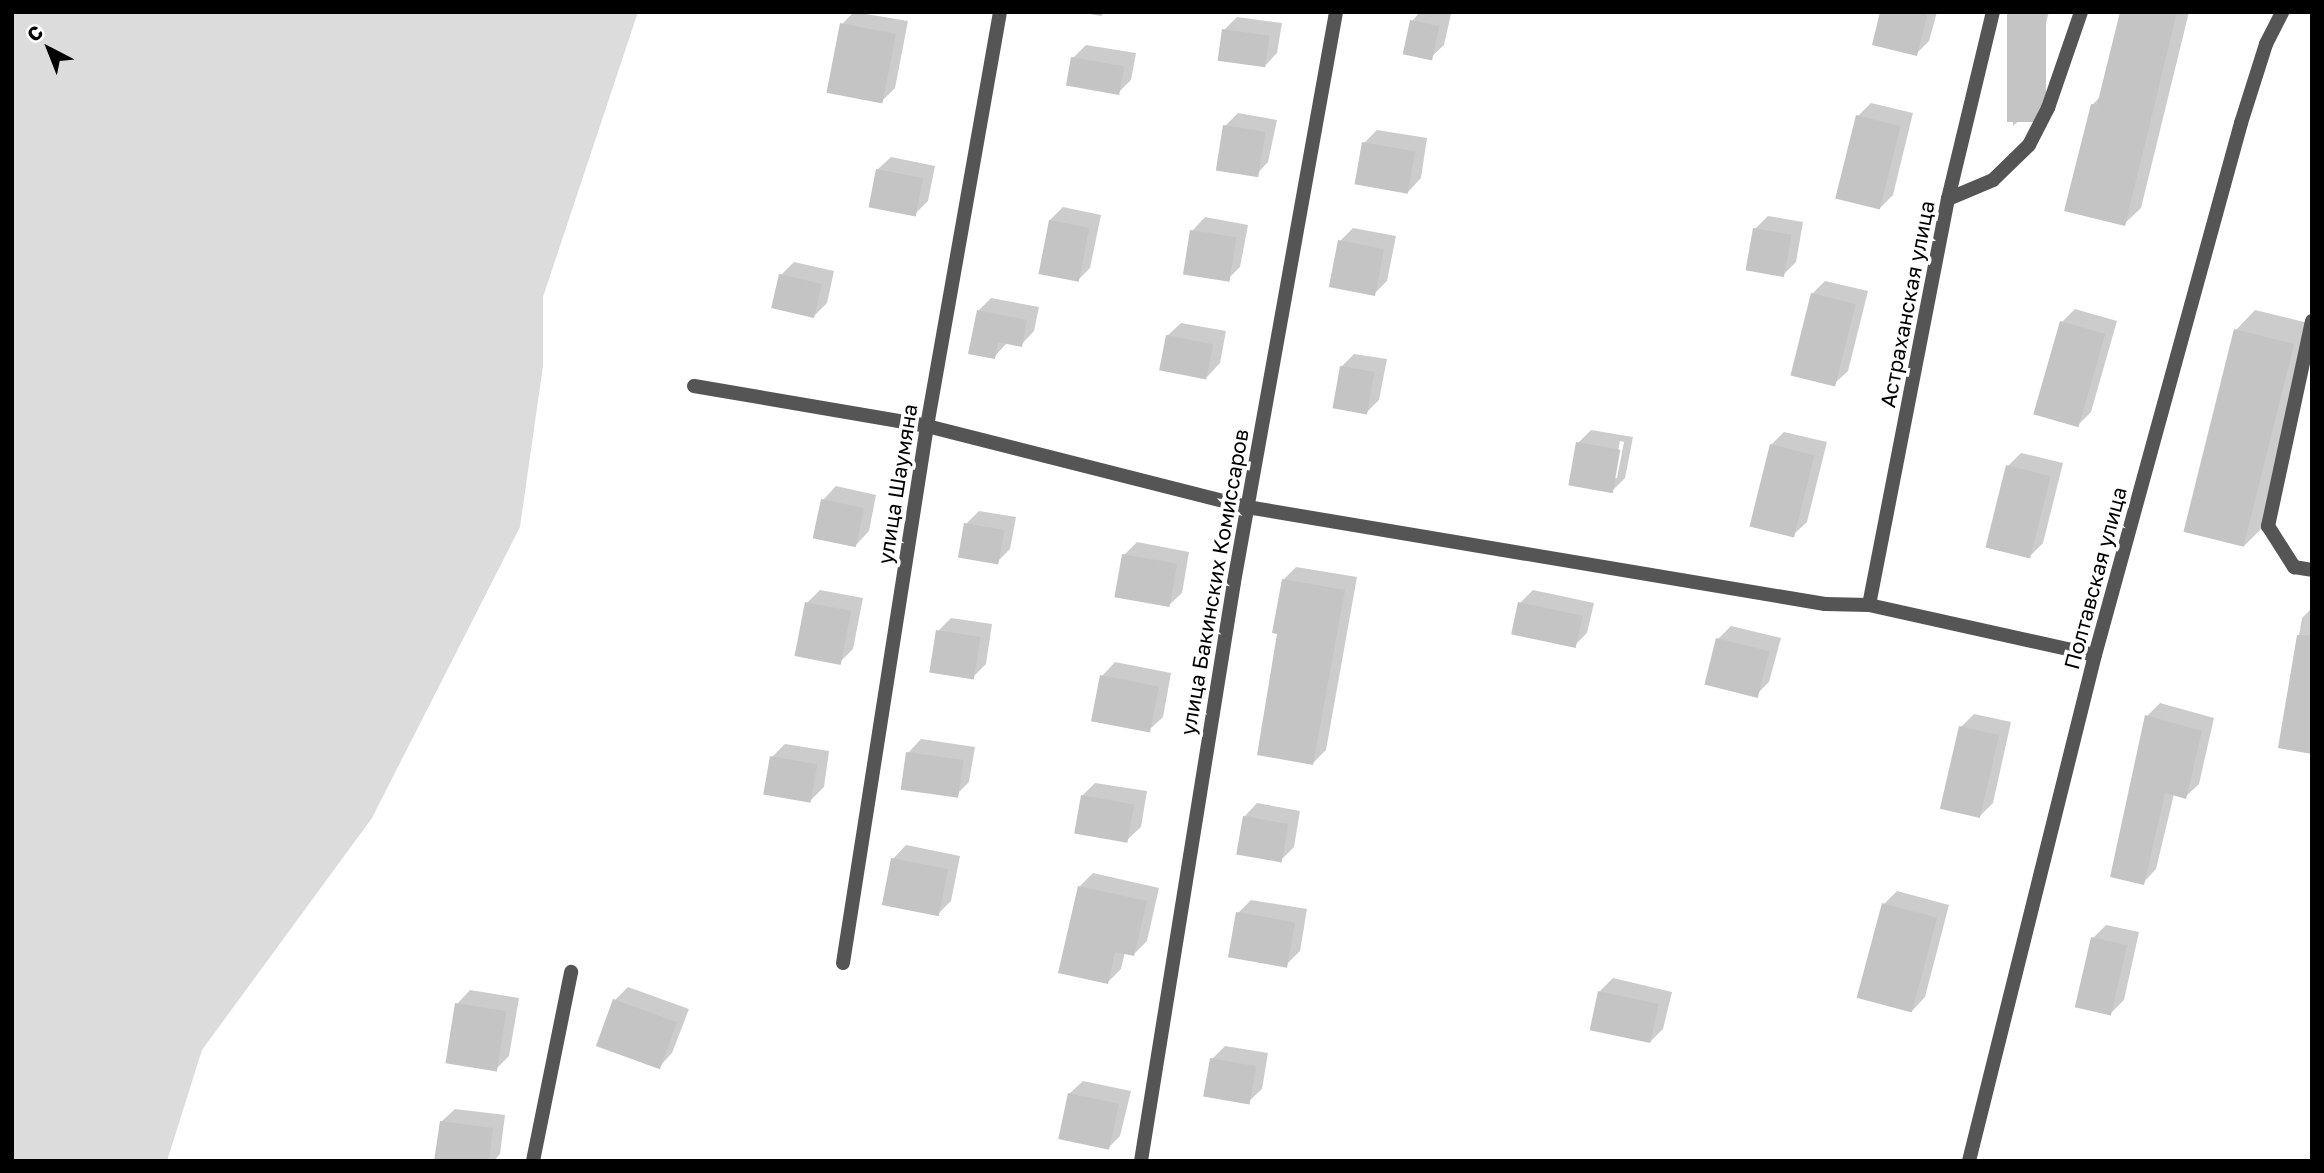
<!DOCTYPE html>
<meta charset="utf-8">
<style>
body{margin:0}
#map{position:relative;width:2324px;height:1173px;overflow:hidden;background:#fff;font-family:"Golos Text",sans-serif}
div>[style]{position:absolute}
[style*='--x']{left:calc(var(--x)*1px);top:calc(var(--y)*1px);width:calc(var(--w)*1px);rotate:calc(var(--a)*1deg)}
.green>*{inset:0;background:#dcdcdc}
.shadow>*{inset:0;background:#0003}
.building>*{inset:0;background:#c4c4c4;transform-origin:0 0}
.service>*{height:14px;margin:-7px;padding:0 7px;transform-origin:7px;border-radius:7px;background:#555}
.minor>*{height:14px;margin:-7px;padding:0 7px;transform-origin:7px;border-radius:7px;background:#555}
span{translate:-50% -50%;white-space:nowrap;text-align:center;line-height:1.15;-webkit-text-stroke:7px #fff;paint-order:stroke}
.street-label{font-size:21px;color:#000}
.frame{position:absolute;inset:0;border:14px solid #000;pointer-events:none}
.north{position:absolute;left:14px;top:14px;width:70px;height:70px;-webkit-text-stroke:5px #fff;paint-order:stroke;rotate:318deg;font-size:19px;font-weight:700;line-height:28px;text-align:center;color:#000}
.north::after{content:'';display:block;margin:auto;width:24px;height:32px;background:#000;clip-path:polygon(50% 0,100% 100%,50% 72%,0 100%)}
</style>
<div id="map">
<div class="green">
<div style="clip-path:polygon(12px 12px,638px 12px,543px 297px,543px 366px,520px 527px,372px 818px,202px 1050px,167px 1161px,12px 1161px)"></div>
</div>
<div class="shadow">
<div style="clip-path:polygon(854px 12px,908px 21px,895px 88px,882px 101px,842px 24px)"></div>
<div style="clip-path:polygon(1078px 12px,1105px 12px,1101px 16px)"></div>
<div style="clip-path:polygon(1420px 12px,1451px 14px,1444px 45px,1430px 58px,1412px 21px)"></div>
<div style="clip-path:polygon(1882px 12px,1937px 12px,1929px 41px,1916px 54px)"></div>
<div style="clip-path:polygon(2009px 12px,2049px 12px,2020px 120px,2013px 126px)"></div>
<div style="clip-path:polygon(2122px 12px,2189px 12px,2141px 208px,2124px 224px,2092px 105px,2101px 96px)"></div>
<div style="clip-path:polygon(1237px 17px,1282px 23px,1277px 53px,1264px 67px,1224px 30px)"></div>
<div style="clip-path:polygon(1086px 45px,1136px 53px,1131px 80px,1118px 93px,1073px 58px)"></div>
<div style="clip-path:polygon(1871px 103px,1913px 113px,1893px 195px,1880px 208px,1858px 116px)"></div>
<div style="clip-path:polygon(1238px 113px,1277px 120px,1268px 162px,1255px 176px,1225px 126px)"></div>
<div style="clip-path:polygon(1377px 130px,1427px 138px,1421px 178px,1408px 192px,1364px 143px)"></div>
<div style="clip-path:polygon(891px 157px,935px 166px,928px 201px,915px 214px,877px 170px)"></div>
<div style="clip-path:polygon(1063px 207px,1101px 215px,1090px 268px,1077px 281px,1050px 220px)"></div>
<div style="clip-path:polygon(1768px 216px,1803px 222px,1796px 262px,1782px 276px,1755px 229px)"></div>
<div style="clip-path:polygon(1205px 217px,1248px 225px,1240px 267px,1227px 280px,1192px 231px)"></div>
<div style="clip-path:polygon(1353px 228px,1396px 236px,1387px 281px,1374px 294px,1340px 241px)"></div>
<div style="clip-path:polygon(794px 262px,834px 271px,827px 303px,814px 316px,781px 275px)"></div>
<div style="clip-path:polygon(1825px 281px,1868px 291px,1848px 371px,1834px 384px,1812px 294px)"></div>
<div style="clip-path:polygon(991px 298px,1039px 307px,1034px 331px,1021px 345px,1008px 342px,994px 357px,978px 311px)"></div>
<div style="clip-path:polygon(2075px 309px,2117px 321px,2091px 412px,2078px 425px,2062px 322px)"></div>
<div style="clip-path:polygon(2255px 310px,2312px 324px,2264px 526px,2244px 546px,2236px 330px)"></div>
<div style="clip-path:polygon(1181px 323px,1226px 331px,1220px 363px,1207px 377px,1167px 336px)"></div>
<div style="clip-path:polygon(1354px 354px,1387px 359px,1379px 400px,1366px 413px,1341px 367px)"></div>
<div style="clip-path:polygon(evenodd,1591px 430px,1633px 437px,1625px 478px,1612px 491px,1578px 443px,1591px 430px,1620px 441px,1624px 442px,1617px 478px,1613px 478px,1620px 441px)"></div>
<div style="clip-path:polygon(1784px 432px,1827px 442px,1807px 522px,1793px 535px,1771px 445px)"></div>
<div style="clip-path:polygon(2021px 453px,2063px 463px,2043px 543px,2030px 556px,2008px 466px)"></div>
<div style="clip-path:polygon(836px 486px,876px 495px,869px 531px,856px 545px,823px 500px)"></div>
<div style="clip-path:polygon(979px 511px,1016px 517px,1010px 549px,997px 562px,966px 524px)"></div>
<div style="clip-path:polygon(1137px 542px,1189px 552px,1182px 593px,1168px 606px,1124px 555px)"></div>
<div style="clip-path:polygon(1296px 567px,1357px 577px,1326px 750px,1313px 763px,1279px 632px,1283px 580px)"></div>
<div style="clip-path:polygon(820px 590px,863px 598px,853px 649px,840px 662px,807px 603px)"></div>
<div style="clip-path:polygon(1533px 590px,1594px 603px,1587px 633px,1574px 646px,1520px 603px)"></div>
<div style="clip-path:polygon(2312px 608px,2312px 752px,2280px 747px,2302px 618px)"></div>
<div style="clip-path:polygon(951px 618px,992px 624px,986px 664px,973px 677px,938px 631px)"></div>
<div style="clip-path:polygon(1731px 626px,1781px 638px,1769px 682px,1756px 695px,1718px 639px)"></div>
<div style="clip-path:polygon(1115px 662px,1171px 673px,1163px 717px,1149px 730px,1102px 676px)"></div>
<div style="clip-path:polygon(2160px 703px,2214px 718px,2199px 784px,2185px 797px,2174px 794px,2156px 869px,2143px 883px,2147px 716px)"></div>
<div style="clip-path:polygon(1974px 714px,2011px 722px,1993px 803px,1980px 816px,1961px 727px)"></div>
<div style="clip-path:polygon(921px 739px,975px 747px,969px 782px,956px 795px,908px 753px)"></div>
<div style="clip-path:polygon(785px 744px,829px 751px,824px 787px,811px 800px,772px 757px)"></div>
<div style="clip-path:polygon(1095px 783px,1147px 791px,1141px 827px,1127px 840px,1082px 796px)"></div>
<div style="clip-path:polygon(1257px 803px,1300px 811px,1294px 847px,1281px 860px,1244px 817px)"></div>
<div style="clip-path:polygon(906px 845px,960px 856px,951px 901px,938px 914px,893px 859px)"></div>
<div style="clip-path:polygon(1093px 873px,1159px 888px,1147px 941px,1134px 954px,1125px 952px,1121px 969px,1108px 982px,1080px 886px)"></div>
<div style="clip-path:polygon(1897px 891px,1949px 905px,1925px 997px,1912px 1011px,1884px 904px)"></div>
<div style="clip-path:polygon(1251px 900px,1307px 909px,1300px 951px,1287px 964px,1238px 913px)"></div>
<div style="clip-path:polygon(2106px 925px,2139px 932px,2124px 1000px,2111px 1013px,2093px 938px)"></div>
<div style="clip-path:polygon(1613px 978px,1672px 992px,1663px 1029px,1650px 1042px,1600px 991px)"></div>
<div style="clip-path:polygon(628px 987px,689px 1009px,672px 1053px,659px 1067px,615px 1000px)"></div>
<div style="clip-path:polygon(470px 990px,519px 998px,509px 1056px,496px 1069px,457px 1004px)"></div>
<div style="clip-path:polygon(1225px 1046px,1268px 1053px,1262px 1089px,1248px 1102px,1212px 1059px)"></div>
<div style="clip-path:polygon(1083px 1081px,1131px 1091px,1120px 1136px,1107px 1149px,1069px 1094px)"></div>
<div style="clip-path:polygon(455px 1109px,505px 1115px,500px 1154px,494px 1161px,436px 1161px,441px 1122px)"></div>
</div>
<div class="building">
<div style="clip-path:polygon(1880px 12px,1928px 12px,1917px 56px,1872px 45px)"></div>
<div style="left:2007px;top:12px;width:39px;height:110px"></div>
<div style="clip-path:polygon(2120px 12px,2177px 12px,2125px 226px,2064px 211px,2091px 104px,2097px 105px)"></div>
<div style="left:1410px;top:20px;width:30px;height:35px;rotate:12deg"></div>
<div style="left:840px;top:23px;width:57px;height:71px;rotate:11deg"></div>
<div style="left:1222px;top:29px;width:48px;height:32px;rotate:8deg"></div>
<div style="left:1071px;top:57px;width:54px;height:29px;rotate:10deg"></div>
<div style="left:1856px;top:115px;width:46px;height:86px;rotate:14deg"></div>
<div style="left:1223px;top:125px;width:43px;height:46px;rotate:9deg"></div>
<div style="left:1362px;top:142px;width:54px;height:43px;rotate:10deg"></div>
<div style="left:876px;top:169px;width:48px;height:39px;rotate:11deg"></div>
<div style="left:1049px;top:220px;width:41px;height:55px;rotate:11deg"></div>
<div style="left:1753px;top:228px;width:39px;height:43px;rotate:10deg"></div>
<div style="left:1190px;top:230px;width:47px;height:45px;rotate:9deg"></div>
<div style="left:1338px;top:240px;width:47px;height:48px;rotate:11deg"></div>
<div style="left:779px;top:274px;width:44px;height:35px;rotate:13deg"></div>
<div style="left:1811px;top:293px;width:46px;height:85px;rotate:14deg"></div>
<div style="clip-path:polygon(977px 310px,1027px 320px,1022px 347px,998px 342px,995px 359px,968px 354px)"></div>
<div style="left:2060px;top:321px;width:47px;height:97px;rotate:16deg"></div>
<div style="left:2234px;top:329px;width:62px;height:209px;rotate:14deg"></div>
<div style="left:1166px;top:335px;width:48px;height:36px;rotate:11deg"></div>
<div style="left:1340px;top:366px;width:35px;height:43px;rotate:10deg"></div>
<div style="left:1576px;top:442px;width:45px;height:44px;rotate:10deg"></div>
<div style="left:1770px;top:444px;width:46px;height:85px;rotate:14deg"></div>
<div style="left:2006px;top:465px;width:46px;height:85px;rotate:14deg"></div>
<div style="left:821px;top:499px;width:44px;height:40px;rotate:12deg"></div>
<div style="left:964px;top:523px;width:41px;height:35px;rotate:10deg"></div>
<div style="left:1122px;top:554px;width:56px;height:44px;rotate:10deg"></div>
<div style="clip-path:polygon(1282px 579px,1345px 590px,1313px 765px,1257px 755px,1277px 634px,1272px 633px)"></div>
<div style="left:805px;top:602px;width:47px;height:55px;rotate:11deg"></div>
<div style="left:1518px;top:602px;width:66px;height:33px;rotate:12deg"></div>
<div style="left:936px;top:630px;width:45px;height:43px;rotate:9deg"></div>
<div style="clip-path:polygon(2297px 635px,2312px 636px,2312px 754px,2278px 748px)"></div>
<div style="left:1716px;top:638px;width:55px;height:48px;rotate:14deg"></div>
<div style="left:1100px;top:675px;width:60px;height:47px;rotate:11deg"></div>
<div style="clip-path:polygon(2145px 715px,2202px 731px,2186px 799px,2165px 793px,2144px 885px,2110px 877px)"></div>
<div style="left:1959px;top:726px;width:41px;height:85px;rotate:13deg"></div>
<div style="left:906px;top:752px;width:58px;height:38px;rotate:8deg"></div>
<div style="left:770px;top:756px;width:48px;height:39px;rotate:10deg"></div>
<div style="left:1081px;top:795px;width:54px;height:39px;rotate:10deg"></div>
<div style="left:1243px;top:816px;width:46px;height:39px;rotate:10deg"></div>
<div style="left:891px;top:858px;width:58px;height:48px;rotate:11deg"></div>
<div style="clip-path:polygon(1078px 886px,1147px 901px,1134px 956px,1115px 952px,1108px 984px,1058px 973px)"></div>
<div style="left:1882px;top:903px;width:57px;height:98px;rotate:15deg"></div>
<div style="left:1236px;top:912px;width:60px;height:46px;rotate:10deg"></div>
<div style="left:2091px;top:937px;width:37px;height:72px;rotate:13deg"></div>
<div style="left:1598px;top:991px;width:62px;height:40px;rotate:12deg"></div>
<div style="left:613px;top:999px;width:68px;height:50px;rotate:20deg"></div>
<div style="left:455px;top:1003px;width:52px;height:61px;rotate:9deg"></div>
<div style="left:1210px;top:1058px;width:47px;height:39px;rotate:10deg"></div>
<div style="left:1068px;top:1093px;width:52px;height:47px;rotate:12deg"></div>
<div style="clip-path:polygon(440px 1121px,493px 1128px,489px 1161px,434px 1161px)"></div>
</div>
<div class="service">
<div style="--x:1948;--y:199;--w:49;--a:-22.9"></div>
<div style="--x:1993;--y:180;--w:50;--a:-44.2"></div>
<div style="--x:2029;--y:145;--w:42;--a:-62.8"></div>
<div style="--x:2048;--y:108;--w:102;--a:-71"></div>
<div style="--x:2312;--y:321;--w:210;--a:102.1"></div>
<div style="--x:2268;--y:526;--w:49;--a:57.6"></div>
<div style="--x:2294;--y:567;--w:18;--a:9"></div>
</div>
<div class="minor">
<div style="--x:694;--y:386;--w:236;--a:9.7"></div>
<div style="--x:927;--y:426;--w:330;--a:14.2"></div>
<div style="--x:1247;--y:507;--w:586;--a:9.53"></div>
<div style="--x:1825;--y:604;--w:44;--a:1.3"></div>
<div style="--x:1869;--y:605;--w:231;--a:12.5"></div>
<div style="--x:1869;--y:605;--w:414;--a:-79"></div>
<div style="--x:1948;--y:199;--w:192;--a:-76.5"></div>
<div style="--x:843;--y:963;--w:544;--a:-81.11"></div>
<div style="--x:927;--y:426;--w:420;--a:-80"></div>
<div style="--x:533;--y:1161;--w:193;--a:-78.6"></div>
<div style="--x:1141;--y:1161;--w:586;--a:-80.87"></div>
<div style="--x:1234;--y:582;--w:579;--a:-79.85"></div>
<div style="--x:1969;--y:1161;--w:521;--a:-76.02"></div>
<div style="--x:2095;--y:655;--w:552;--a:-74.65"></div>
<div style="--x:2241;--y:123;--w:83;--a:-72.4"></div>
<div style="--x:2266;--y:44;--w:36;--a:-63"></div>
</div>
<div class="street-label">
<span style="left:1907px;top:304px;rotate:-79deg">Астраханская улица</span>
<span style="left:897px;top:484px;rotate:-81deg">улица Шаумяна</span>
<span style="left:2095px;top:578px;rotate:-75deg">Полтавская улица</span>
<span style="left:1214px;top:582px;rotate:-80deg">улица Бакинских Комиссаров</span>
</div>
<div class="frame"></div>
<div class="north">С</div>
</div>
